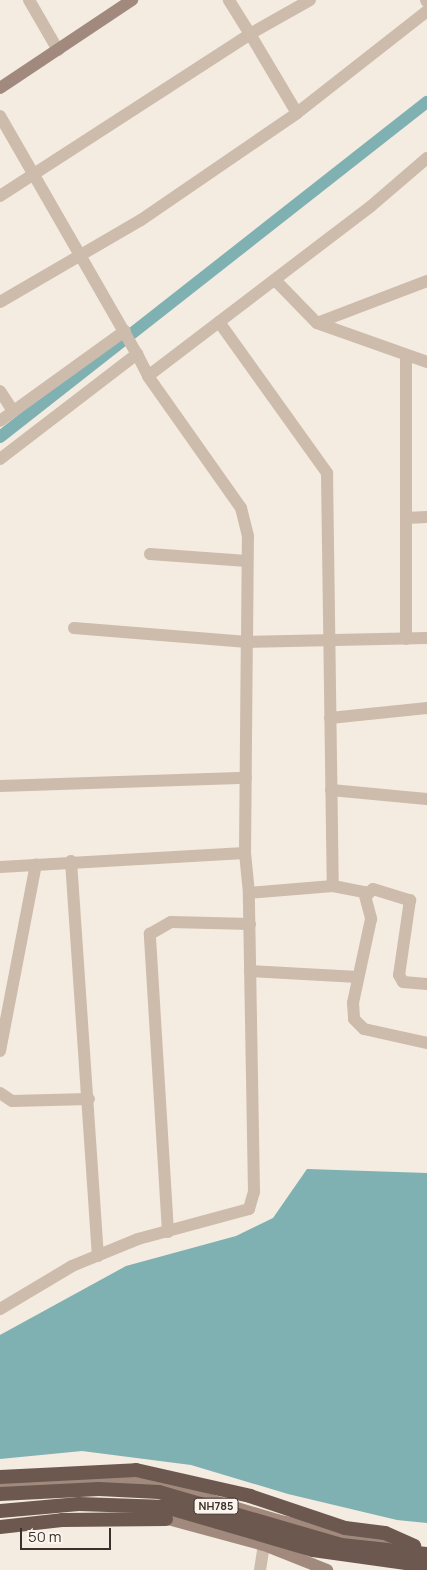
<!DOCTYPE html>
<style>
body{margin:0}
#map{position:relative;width:427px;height:1570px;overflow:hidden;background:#f4ebe1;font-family:Manrope,sans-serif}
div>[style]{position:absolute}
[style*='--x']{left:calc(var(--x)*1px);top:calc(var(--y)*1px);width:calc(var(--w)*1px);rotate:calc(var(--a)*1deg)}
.water>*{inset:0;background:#7fb0b2}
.canal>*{height:12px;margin:-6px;padding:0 6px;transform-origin:6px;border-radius:6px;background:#7fb0b2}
.minor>*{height:12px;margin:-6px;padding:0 6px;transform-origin:6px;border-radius:6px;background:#cdbbac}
.tertiary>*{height:12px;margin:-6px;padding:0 6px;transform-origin:6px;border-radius:6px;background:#cdbbac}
.secondary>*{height:12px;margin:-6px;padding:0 6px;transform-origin:6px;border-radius:6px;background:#a18a7d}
.trunk>*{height:14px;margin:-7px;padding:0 7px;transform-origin:7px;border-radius:7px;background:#6c584f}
span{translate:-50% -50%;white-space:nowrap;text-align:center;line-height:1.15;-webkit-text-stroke:4px #fbf5ee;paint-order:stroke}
.shield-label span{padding:1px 4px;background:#fbf5ee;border:1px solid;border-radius:4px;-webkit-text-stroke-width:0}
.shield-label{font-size:11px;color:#3b302b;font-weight:700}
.scale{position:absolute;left:20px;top:1528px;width:91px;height:22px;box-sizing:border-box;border:2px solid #3b302b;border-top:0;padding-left:6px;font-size:15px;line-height:18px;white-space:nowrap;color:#3b302b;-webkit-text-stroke:4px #fbf5ee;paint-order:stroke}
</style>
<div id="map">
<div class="water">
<div style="clip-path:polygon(307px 1169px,427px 1173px,427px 1523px,397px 1520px,288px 1494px,191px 1465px,82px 1451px,0 1459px,0 1335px,126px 1266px,236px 1236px,273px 1218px)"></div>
</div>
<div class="canal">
<div style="--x:0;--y:437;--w:543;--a:-38.12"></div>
</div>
<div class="minor">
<div style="--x:29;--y:0;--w:58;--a:59.9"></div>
<div style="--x:310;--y:0;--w:69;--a:150.5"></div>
<div style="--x:250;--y:34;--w:92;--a:59.3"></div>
<div style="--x:297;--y:113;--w:165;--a:-38.1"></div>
<div style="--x:0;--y:116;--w:275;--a:60.1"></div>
<div style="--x:0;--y:196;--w:298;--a:-32.9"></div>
<div style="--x:250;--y:34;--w:40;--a:-122"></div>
<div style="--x:275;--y:280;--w:60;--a:45.7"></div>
<div style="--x:317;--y:323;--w:117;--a:19.5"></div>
<div style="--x:0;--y:302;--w:163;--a:-30.2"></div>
<div style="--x:141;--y:220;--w:189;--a:-34.4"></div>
<div style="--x:219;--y:322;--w:186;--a:54.4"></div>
<div style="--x:327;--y:473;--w:413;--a:89.2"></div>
<div style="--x:317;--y:323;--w:118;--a:-20.9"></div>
<div style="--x:406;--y:355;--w:284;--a:90"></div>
<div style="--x:0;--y:391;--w:24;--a:57"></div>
<div style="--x:0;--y:421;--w:154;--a:-35.8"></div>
<div style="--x:0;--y:459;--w:173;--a:-37.5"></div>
<div style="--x:137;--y:354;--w:25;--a:63"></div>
<div style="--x:148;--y:376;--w:279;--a:-37.3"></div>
<div style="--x:370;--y:207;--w:75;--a:-40.7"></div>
<div style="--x:406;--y:518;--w:21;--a:-3"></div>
<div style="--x:150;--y:554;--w:97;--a:4.1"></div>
<div style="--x:74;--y:628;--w:174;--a:4.6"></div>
<div style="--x:247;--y:642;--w:106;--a:-89.5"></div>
<div style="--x:248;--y:536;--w:29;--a:-104"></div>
<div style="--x:241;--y:508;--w:161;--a:-125.2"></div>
<div style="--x:330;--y:718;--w:98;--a:-5.9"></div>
<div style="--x:0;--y:786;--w:246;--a:-1.9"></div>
<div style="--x:331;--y:790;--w:96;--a:5.4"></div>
<div style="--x:245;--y:853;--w:211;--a:-89.5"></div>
<div style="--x:247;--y:642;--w:180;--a:-1.3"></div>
<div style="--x:71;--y:861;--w:396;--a:86.1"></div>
<div style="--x:0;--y:867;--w:245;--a:-3.3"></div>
<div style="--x:245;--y:853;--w:40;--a:84.3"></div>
<div style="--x:367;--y:895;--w:8;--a:-45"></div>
<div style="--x:373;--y:889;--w:39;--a:17"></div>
<div style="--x:410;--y:900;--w:76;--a:98.3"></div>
<div style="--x:399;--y:975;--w:8;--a:60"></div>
<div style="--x:403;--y:982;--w:24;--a:5"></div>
<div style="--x:250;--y:971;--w:108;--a:3.2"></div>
<div style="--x:0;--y:1051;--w:190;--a:-79.1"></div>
<div style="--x:0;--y:1093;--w:14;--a:34"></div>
<div style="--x:12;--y:1101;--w:77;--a:-1.5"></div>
<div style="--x:168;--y:1232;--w:299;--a:-93.5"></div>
<div style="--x:150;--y:934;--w:24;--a:-30"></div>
<div style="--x:171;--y:922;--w:79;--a:1.5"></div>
<div style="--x:0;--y:1309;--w:84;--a:-30.8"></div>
<div style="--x:72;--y:1266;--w:71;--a:-22.2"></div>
<div style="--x:138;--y:1239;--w:115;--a:-15.1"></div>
<div style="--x:249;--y:1209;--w:18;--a:-74"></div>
<div style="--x:254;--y:1192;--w:299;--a:-91"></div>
<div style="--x:249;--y:893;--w:84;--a:-4.8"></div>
<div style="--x:333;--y:886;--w:32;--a:11"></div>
<div style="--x:364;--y:892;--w:28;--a:75"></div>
<div style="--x:371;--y:919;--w:86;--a:102.1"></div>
<div style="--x:353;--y:1003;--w:16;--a:86"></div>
<div style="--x:354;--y:1019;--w:14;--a:45"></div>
<div style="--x:364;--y:1029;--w:65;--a:12.5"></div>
<div style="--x:260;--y:1570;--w:25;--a:-81"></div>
</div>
<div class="tertiary">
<div style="--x:426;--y:0;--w:2;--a:63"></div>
</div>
<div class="secondary">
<div style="--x:0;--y:88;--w:159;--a:-33.7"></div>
<div style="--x:0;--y:1485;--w:124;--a:-1.8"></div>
<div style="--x:124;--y:1481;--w:48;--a:8.5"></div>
<div style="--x:171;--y:1488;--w:111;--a:16.8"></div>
<div style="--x:277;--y:1520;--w:109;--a:12.1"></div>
<div style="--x:157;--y:1516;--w:111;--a:15.2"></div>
<div style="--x:264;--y:1545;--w:68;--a:21.6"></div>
</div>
<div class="trunk">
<div style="--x:0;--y:1477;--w:136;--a:-2.9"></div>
<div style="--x:136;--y:1470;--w:117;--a:12.8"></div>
<div style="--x:250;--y:1496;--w:100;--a:18.6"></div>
<div style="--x:345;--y:1528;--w:40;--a:7.1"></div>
<div style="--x:385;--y:1533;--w:32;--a:24"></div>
<div style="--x:0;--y:1494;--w:99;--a:-2.9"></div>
<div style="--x:99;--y:1489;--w:60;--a:2.9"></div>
<div style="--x:159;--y:1492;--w:190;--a:16.2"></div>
<div style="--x:341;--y:1545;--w:86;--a:6"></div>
<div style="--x:0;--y:1511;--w:79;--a:-5.1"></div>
<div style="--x:79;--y:1504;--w:87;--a:2"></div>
<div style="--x:166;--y:1507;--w:153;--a:16.3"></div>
<div style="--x:313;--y:1550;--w:115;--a:8"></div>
<div style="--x:0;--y:1527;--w:62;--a:-6.4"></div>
<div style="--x:62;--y:1520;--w:104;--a:-0.6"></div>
</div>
<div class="shield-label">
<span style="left:216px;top:1506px">NH785</span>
</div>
<div class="scale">50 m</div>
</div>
